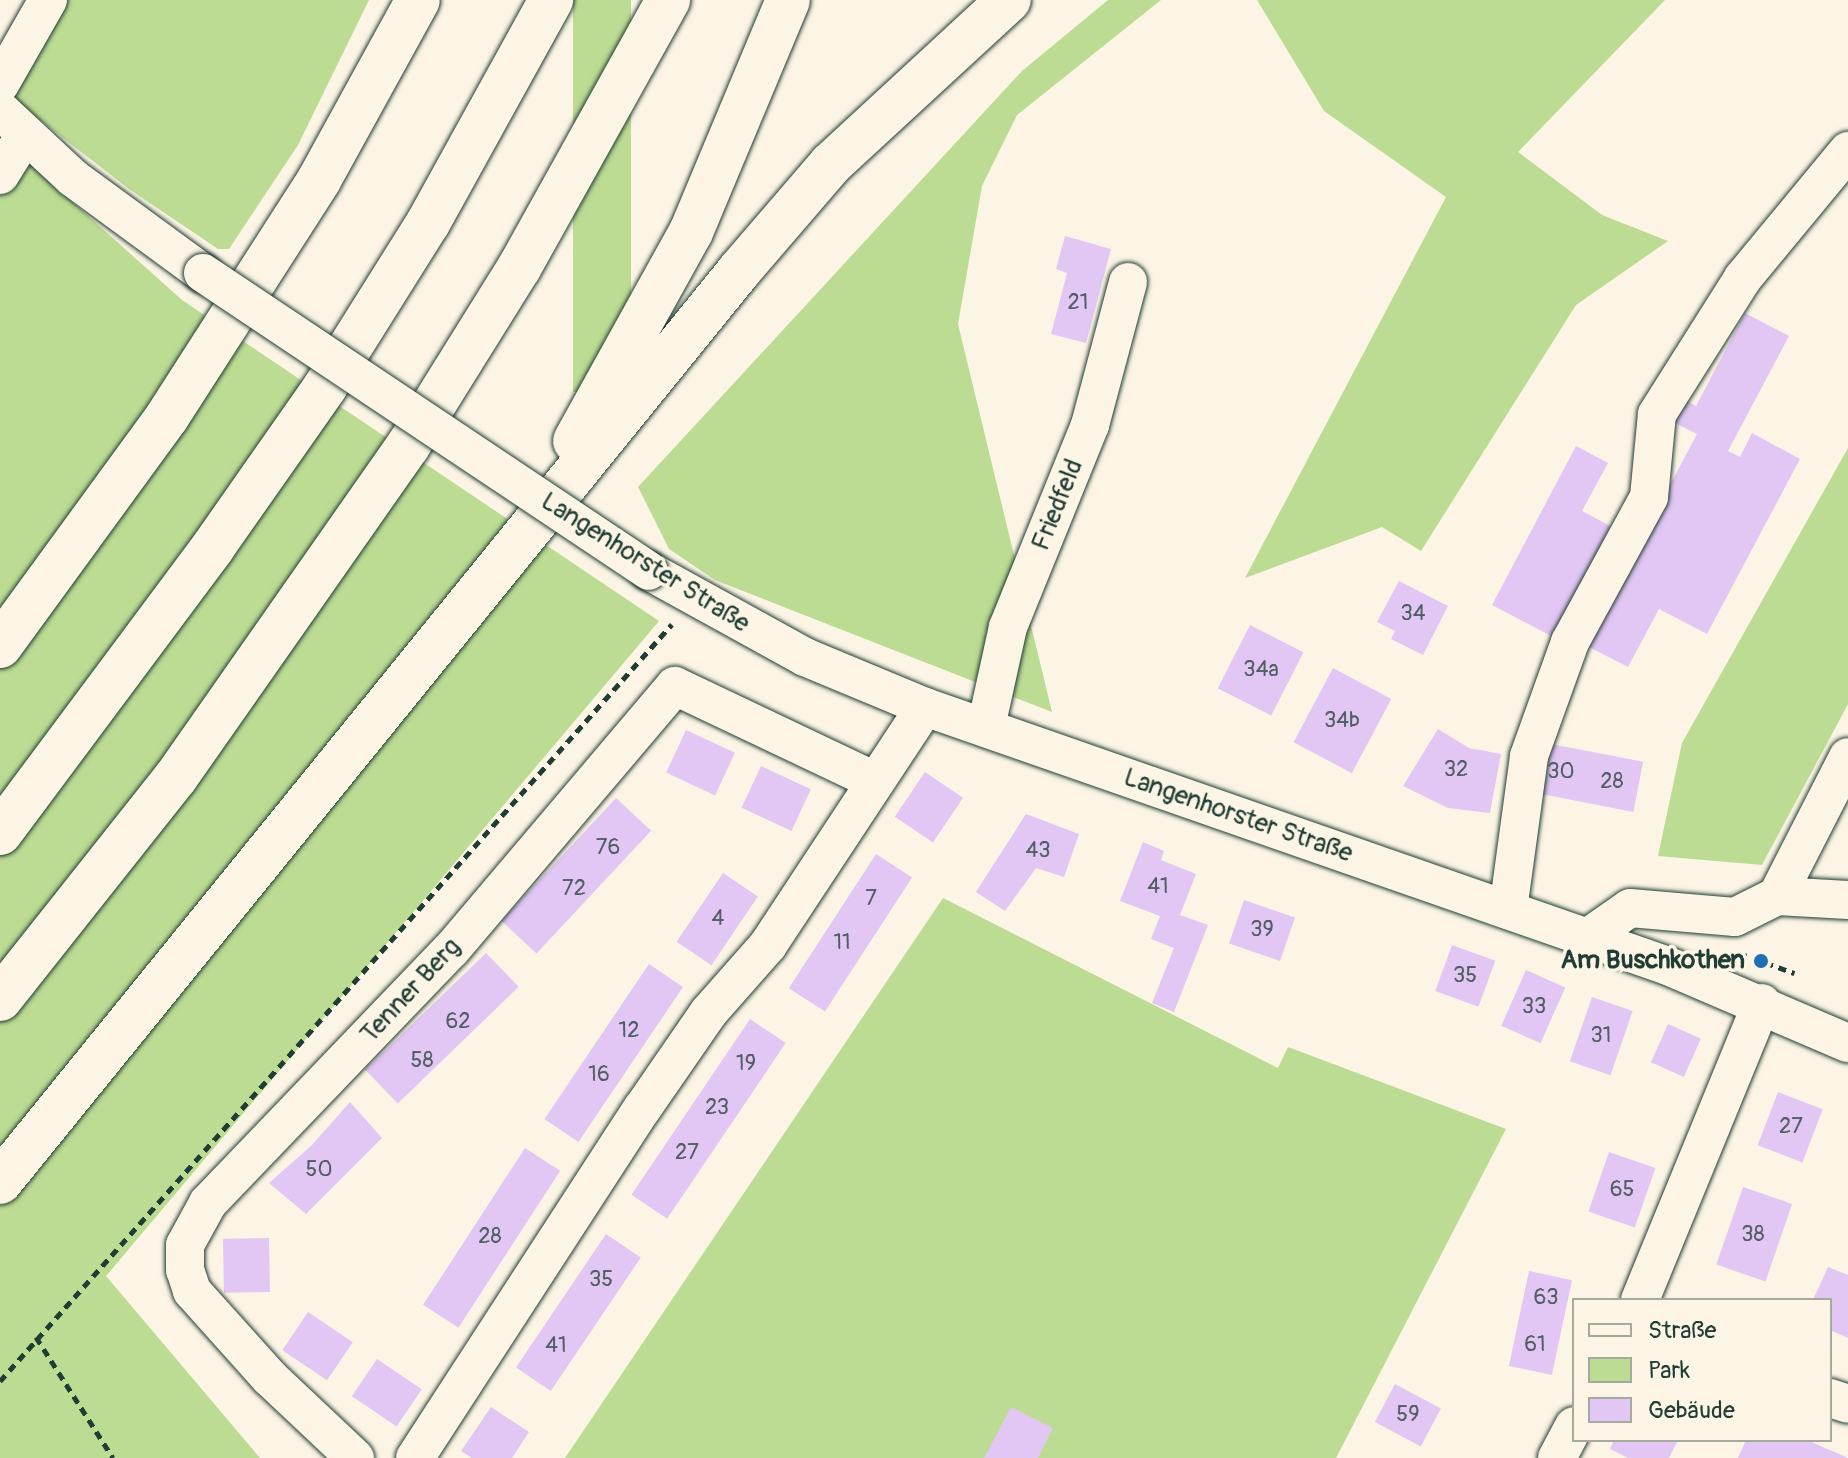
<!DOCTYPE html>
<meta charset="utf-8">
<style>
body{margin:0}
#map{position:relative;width:1848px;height:1458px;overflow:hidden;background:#fcf5e5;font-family:Pangolin,sans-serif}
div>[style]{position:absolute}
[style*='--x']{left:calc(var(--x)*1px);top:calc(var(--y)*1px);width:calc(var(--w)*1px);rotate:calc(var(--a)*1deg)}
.green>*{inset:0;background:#bcdb93;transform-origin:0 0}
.building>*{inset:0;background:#e2c6f4;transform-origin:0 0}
.path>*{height:5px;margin-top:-2.5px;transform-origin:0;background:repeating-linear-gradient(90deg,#1f3d34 0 8px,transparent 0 14px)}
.roads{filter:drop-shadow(0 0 2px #1f3d34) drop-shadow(0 0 2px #1f3d34)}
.minor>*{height:38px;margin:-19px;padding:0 19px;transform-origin:19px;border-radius:19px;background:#fcf5e5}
.highway>*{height:44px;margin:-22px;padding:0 22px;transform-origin:22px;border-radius:22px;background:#fcf5e5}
.bridges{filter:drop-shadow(0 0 2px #1f3d34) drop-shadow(0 0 2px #1f3d34)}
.minor-bridge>*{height:38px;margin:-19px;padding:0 19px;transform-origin:19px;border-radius:19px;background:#fcf5e5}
.dots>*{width:22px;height:22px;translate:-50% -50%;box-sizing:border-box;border:4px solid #fcf5e5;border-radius:50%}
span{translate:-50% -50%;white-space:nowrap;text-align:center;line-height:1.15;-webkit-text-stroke:7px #fcf5e5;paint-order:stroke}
.number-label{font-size:22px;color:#505f64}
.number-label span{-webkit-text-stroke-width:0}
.street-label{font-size:26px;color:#1f3d34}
.poi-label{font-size:26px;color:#1f3d34;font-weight:700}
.right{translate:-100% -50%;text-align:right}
.legend{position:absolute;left:1572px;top:1298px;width:260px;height:144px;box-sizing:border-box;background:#fcf5e5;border:2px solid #a4ab9e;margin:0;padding:10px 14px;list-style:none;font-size:24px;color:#1f3d34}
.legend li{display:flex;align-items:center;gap:16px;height:40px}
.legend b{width:40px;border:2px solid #a4ab9e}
</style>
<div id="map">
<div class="green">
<div style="clip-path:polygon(64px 0,369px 0,298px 145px,229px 249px,218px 249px,129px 189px,9px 96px)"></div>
<div style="left:573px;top:0;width:58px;height:392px"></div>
<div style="clip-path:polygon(1108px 0,1161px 0,1017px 115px,982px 186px,958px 324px,1052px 712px,715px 580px,669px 549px,638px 487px,1022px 71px)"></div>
<div style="clip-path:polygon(1257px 0,1665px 0,1518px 152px,1602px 215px,1668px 241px,1576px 305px,1421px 551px,1382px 527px,1245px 578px,1446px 197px,1324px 111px)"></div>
<div style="clip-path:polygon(0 137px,182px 300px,659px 621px,106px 1276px,260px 1458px,0 1458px)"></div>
<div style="clip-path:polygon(1848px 448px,1848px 704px,1762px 865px,1658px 856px,1682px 743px)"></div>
<div style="clip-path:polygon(943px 898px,1278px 1068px,1288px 1047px,1506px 1129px,1336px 1458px,565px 1458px)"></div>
</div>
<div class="building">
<div style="clip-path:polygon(1065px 236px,1111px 249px,1086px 343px,1051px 334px,1067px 273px,1056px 269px)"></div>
<div style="clip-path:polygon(1745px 313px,1789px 336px,1728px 451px,1740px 457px,1752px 433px,1800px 459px,1707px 634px,1659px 609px,1628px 667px,1585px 645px,1697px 434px,1675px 423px,1687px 401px,1696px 406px)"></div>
<div style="clip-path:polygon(1576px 446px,1608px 463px,1582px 511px,1616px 529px,1557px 639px,1492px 605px)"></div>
<div style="clip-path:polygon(1399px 581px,1448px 606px,1423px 655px,1391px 639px,1395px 631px,1377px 622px)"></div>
<div style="left:1250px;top:625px;width:60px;height:71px;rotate:27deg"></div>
<div style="left:1333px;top:668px;width:66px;height:84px;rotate:28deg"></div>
<div style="clip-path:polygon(1438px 729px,1469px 748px,1501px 754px,1490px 813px,1448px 808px,1403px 786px)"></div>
<div style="left:686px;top:730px;width:54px;height:47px;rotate:25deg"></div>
<div style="left:1541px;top:742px;width:104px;height:51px;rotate:11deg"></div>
<div style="left:761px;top:766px;width:55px;height:46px;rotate:25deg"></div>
<div style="left:925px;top:772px;width:46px;height:54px;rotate:34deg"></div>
<div style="left:616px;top:798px;width:48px;height:168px;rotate:43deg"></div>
<div style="clip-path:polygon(1026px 814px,1079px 834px,1064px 877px,1036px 868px,1005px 911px,976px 892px)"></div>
<div style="clip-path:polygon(1143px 842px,1164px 851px,1161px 860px,1196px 874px,1180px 915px,1208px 925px,1174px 1012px,1152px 1003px,1174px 948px,1151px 939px,1160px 916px,1120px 901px)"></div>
<div style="left:876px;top:854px;width:43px;height:160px;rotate:33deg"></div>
<div style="left:723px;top:873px;width:42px;height:83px;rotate:34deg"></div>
<div style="left:1244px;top:900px;width:54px;height:46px;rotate:19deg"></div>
<div style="left:1452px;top:945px;width:46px;height:49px;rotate:20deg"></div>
<div style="left:486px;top:953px;width:47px;height:168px;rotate:46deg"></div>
<div style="left:649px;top:964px;width:41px;height:187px;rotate:34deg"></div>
<div style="left:1526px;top:970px;width:43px;height:61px;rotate:24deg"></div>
<div style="left:1592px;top:997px;width:43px;height:68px;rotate:19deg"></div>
<div style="left:750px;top:1019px;width:43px;height:212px;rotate:34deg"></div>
<div style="left:1668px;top:1024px;width:36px;height:42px;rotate:24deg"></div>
<div style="left:1778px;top:1092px;width:48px;height:57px;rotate:21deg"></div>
<div style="clip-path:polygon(350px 1102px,382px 1138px,306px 1214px,269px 1183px,312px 1145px)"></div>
<div style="left:525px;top:1148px;width:42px;height:187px;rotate:33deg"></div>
<div style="left:1609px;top:1152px;width:49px;height:63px;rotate:19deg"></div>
<div style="left:1743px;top:1187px;width:52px;height:82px;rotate:19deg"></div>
<div style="left:606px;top:1234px;width:42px;height:161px;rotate:34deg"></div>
<div style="left:269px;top:1238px;width:54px;height:46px;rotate:89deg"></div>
<div style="clip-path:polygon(1828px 1267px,1848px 1275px,1848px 1338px,1830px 1330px,1830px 1300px,1813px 1300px)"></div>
<div style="left:1529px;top:1271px;width:44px;height:97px;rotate:12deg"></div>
<div style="left:308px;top:1312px;width:54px;height:46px;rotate:34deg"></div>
<div style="left:377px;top:1359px;width:54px;height:45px;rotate:34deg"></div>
<div style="left:1395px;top:1384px;width:52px;height:43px;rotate:28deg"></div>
<div style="clip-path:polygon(491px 1407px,529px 1432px,512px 1458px,472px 1458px,461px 1451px)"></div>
<div style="clip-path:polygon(1011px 1407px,1053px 1428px,1038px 1458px,984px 1458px)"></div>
<div style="clip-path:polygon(1614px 1440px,1678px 1440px,1669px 1458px,1628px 1458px,1610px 1449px)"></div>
<div style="clip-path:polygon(1746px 1440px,1807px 1440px,1848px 1458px,1738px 1458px)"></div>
</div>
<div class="path">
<div style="--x:1739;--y:953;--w:59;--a:20"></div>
<div style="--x:36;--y:1337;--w:143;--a:57.5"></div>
<div style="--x:0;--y:1381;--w:1012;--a:-48.4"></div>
</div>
<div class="roads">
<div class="minor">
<div style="--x:0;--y:84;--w:97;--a:-60.3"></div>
<div style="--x:0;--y:110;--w:100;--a:43"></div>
<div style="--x:73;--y:178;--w:161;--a:36.2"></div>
<div style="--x:0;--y:175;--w:47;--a:-58"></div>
<div style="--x:649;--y:571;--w:178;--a:28.9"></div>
<div style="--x:805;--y:657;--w:130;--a:22.6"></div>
<div style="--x:925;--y:707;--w:787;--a:19.22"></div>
<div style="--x:1668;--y:966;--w:196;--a:23.2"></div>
<div style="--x:986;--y:727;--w:102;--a:-77.6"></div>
<div style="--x:1008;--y:627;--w:218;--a:-67.9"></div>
<div style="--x:1090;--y:425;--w:148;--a:-75.1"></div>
<div style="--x:1777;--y:896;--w:156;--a:-62.9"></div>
<div style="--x:1508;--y:910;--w:155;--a:-82.2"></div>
<div style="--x:1529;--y:756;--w:121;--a:-70.2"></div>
<div style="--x:1570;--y:642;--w:165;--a:-61.4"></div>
<div style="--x:1649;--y:497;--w:83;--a:-84.5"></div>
<div style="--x:1657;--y:414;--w:161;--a:-57.7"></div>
<div style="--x:1743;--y:278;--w:165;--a:-50.4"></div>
<div style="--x:1587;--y:938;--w:52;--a:-34.9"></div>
<div style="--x:1630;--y:908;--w:105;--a:4.9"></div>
<div style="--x:1735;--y:917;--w:47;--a:-26.6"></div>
<div style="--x:1777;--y:896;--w:71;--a:3.2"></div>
<div style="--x:1640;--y:1300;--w:321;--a:-67.7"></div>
<div style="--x:1830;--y:1398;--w:19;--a:18"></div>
<div style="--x:355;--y:1458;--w:117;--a:-136.7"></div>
<div style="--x:270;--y:1378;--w:117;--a:-131.9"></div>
<div style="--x:192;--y:1291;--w:22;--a:-108"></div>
<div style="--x:185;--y:1270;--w:25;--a:-90"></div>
<div style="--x:185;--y:1245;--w:48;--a:-61.3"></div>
<div style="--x:208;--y:1203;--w:351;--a:-46.2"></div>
<div style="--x:451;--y:950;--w:346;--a:-49.7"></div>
<div style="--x:675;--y:686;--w:219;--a:25.4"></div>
<div style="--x:415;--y:1458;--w:416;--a:-57"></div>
<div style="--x:642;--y:1109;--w:118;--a:-55.4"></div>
<div style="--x:709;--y:1012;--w:89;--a:-48.6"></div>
<div style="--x:768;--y:945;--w:285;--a:-56.6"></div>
<div style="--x:1557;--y:1458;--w:36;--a:-62"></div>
</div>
<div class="highway">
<div style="--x:575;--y:441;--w:239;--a:-61"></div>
<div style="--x:691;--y:232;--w:251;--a:-67.3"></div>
<div style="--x:0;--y:646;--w:283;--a:-53.9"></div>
<div style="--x:167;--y:417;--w:282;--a:-57.3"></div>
<div style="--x:319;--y:180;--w:205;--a:-61.2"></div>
<div style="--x:0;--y:833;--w:357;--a:-53.3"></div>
<div style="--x:213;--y:547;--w:195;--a:-55"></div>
<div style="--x:325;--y:387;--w:194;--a:-57.9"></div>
<div style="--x:428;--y:223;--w:255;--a:-61.1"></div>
<div style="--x:0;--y:999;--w:283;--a:-51.6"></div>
<div style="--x:176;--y:777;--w:404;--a:-55"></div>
<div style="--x:408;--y:446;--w:210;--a:-58.1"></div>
<div style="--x:519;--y:268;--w:307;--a:-60.9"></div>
<div style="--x:0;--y:1182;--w:1173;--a:-50.95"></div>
<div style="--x:739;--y:271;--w:141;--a:-49.3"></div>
<div style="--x:831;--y:164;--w:242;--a:-42.7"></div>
</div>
</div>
<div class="bridges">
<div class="minor-bridge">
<div style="--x:203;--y:273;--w:536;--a:33.75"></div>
</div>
</div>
<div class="dots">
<div style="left:1761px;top:961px;background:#1f6fb2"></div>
</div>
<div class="number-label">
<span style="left:1078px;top:303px">21</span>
<span style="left:1413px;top:614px">34</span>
<span style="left:1261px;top:670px">34a</span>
<span style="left:1342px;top:721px">34b</span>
<span style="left:1456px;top:770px">32</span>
<span style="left:1561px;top:772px">30</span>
<span style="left:1612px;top:782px">28</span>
<span style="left:608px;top:848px">76</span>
<span style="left:1038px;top:851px">43</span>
<span style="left:1158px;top:887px">41</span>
<span style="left:574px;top:889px">72</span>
<span style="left:871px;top:899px">7</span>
<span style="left:718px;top:919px">4</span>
<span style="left:1262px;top:930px">39</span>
<span style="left:842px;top:943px">11</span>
<span style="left:1465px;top:976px">35</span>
<span style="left:1534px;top:1007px">33</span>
<span style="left:458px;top:1022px">62</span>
<span style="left:629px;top:1031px">12</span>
<span style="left:1601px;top:1036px">31</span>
<span style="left:422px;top:1061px">58</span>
<span style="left:746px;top:1064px">19</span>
<span style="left:599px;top:1075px">16</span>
<span style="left:717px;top:1108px">23</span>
<span style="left:1791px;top:1127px">27</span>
<span style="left:687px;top:1153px">27</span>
<span style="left:319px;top:1170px">50</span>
<span style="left:1622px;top:1190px">65</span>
<span style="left:1753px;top:1235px">38</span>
<span style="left:490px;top:1237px">28</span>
<span style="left:601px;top:1280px">35</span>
<span style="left:1546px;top:1298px">63</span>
<span style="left:1535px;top:1345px">61</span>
<span style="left:556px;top:1346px">41</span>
<span style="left:1408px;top:1415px">59</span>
</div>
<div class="street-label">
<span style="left:1058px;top:505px;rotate:-68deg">Friedfeld</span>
<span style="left:645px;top:563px;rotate:32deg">Langenhorster Straße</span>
<span style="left:1238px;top:816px;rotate:19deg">Langenhorster Straße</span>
<span style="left:411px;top:991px;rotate:-47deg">Tenner Berg</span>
</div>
<div class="poi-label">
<span class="right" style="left:1745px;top:961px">Am Buschkothen</span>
</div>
<ul class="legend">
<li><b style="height:10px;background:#fcf5e5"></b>Straße</li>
<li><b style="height:22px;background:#bcdb93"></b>Park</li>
<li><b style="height:22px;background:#e2c6f4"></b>Gebäude</li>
</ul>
</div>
